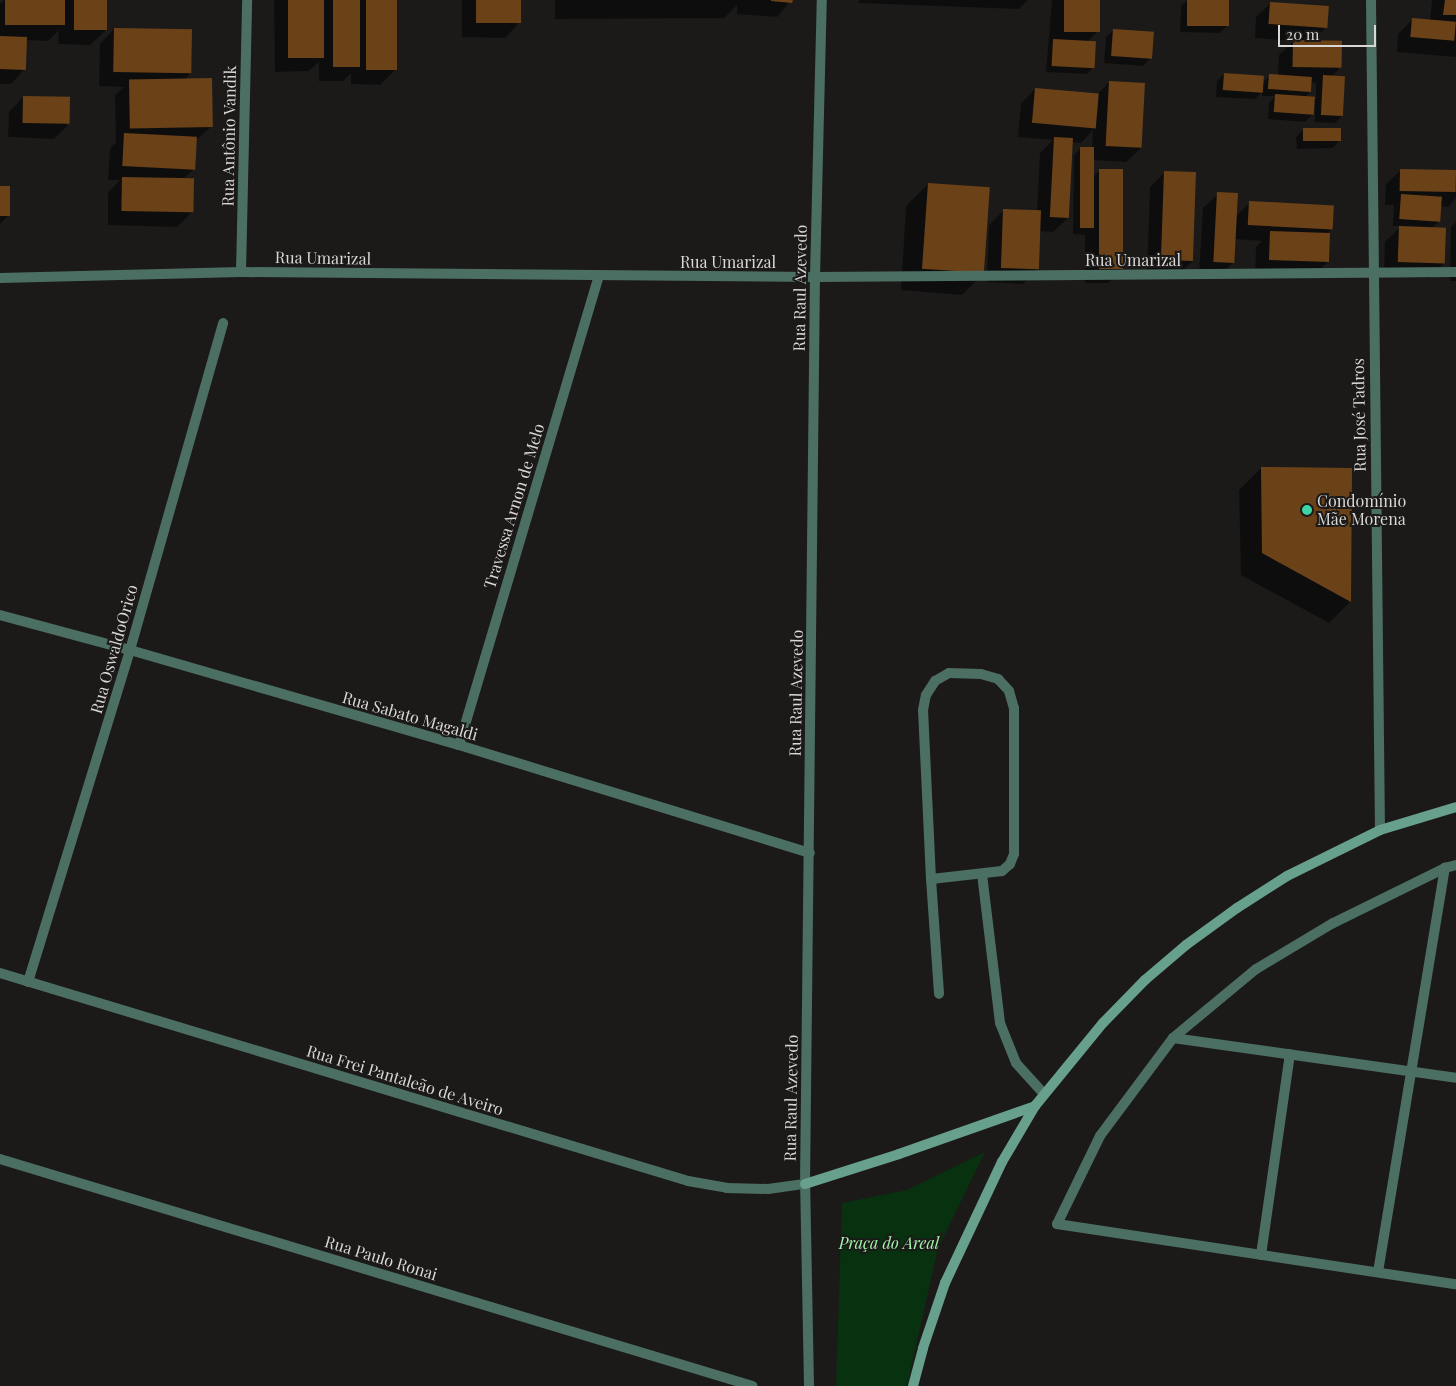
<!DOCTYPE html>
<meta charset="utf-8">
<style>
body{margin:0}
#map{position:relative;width:1456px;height:1386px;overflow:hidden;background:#1c1a19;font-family:"Playfair Display",serif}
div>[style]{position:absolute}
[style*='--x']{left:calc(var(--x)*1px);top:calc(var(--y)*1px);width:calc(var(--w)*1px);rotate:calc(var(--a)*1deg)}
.green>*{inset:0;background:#08310f}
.shadow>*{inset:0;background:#0007}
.building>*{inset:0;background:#6b4218;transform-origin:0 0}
.lane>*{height:10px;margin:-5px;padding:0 5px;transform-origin:5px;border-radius:5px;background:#4c6f63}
.street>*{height:10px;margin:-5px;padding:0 5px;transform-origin:5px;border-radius:5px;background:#4c6f63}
.secondary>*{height:10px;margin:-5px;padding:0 5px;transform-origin:5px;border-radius:5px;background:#67a08c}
.dots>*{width:14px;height:14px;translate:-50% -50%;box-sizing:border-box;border:2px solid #1c1a19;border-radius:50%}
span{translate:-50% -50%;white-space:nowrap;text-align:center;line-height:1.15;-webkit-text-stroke:4px #1c1a19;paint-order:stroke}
.street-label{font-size:16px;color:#d9d8d6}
.poi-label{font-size:16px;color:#d9d8d6}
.left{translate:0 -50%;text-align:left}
.park-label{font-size:16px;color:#a2f4a9;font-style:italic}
.scale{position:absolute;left:1278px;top:25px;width:98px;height:22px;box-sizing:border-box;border:2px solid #d9d8d6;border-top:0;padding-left:6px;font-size:15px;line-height:18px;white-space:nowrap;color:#d9d8d6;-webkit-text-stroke:4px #1c1a19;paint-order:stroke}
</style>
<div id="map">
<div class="green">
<div style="clip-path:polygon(985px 1152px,938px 1248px,907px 1386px,836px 1386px,842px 1203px,907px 1190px)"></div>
</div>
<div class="shadow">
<div style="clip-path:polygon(4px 0,106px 0,105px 31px,90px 45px,58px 44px,59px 30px,48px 41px,26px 40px,25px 69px,11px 84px,0 84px,0 4px)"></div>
<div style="clip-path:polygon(274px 0,395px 0,395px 70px,380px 85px,351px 84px,351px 73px,343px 81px,319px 81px,319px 62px,309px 71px,275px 72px)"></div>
<div style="clip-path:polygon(462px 0,519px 0,519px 23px,505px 38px,462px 37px)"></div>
<div style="clip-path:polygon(555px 0,791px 0,777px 17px,737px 14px,737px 5px,724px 18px,555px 19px)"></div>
<div style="clip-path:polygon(859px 0,1028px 0,1019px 9px,859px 3px)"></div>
<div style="clip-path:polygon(1052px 0,1098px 0,1096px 33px,1088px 41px,1094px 67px,1087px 74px,1046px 72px)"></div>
<div style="clip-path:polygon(1187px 0,1228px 0,1227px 26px,1220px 33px,1180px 32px,1181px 6px)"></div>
<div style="clip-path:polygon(1432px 0,1456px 0,1456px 57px,1397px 52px,1398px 34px,1413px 19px,1430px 21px)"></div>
<div style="clip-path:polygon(evenodd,1271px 3px,1326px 27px,1312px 42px,1339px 69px,1331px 77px,1342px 116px,1335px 123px,1315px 122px,1315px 102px,1313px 102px,1312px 115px,1305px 122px,1268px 119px,1269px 103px,1275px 96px,1262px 96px,1262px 92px,1255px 99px,1216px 97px,1217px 81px,1224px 74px,1262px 83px,1270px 76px,1278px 76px,1279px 55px,1294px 41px,1255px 38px,1256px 17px,1271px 3px,1311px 82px,1316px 83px,1316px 99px,1304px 98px,1311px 91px,1311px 82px)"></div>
<div style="clip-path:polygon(114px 29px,191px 73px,184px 80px,212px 126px,195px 141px,194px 169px,183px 179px,192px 212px,177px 227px,108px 225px,108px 193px,120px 180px,108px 180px,110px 149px,116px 142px,115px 95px,124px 87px,99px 86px,100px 44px)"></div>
<div style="clip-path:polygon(1114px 30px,1150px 59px,1143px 66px,1104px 63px,1106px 37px)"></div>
<div style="clip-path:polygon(1109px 82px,1141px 148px,1126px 162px,1093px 160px,1092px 178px,1099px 171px,1122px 269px,1108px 283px,1085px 283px,1085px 235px,1073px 234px,1074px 155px,1081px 148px,1092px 148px,1093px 130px,1081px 143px,1072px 142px,1068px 218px,1053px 232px,1039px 231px,1038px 269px,1023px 284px,987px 282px,989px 225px,1004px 210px,1037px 212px,1040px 153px,1053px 140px,1018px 137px,1021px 104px,1035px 89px,1097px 95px)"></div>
<div style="clip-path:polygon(23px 97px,68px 125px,54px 139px,8px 137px,9px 112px)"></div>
<div style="clip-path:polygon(1303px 130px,1340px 140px,1333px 148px,1297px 149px,1296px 137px)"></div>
<div style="clip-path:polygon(1401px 170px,1456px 171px,1456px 198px,1448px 207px,1440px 206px,1439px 221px,1431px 229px,1444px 263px,1429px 278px,1384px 276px,1385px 242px,1401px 226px,1393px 226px,1394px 205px,1385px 205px,1386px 184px)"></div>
<div style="clip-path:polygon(1165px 172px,1193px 261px,1178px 275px,1147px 274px,1150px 187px)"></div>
<div style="clip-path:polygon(928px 184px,984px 273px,962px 295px,901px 290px,906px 206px)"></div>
<div style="clip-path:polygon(0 187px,8px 216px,0 224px)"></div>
<div style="clip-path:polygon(1218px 194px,1235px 217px,1250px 202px,1331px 230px,1326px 234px,1328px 262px,1313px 276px,1255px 274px,1256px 247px,1262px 241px,1234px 239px,1233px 263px,1218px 277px,1199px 276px,1203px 208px)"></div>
<div style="clip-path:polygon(1456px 222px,1456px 281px,1450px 281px,1451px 227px)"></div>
<div style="clip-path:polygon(1261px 468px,1350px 602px,1329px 623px,1241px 575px,1239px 490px)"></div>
</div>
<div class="building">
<div style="left:5px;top:0;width:60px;height:25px"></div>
<div style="left:74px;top:0;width:33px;height:30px"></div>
<div style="left:288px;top:0;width:36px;height:58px"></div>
<div style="left:333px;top:0;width:27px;height:67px"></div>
<div style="left:366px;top:0;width:31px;height:70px"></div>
<div style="left:476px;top:0;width:45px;height:23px"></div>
<div style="clip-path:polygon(771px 0,793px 0,792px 3px,771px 1px)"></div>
<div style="left:1064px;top:0;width:36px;height:32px"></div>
<div style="left:1187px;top:0;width:42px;height:26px"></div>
<div style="clip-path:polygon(1445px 0,1456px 0,1456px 15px,1443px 15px)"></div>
<div style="left:1270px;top:2px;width:59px;height:22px;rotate:4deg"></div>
<div style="left:1412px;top:18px;width:44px;height:19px;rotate:5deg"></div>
<div style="left:114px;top:28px;width:78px;height:44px;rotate:1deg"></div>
<div style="left:1113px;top:29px;width:41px;height:27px;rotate:4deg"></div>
<div style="left:0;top:36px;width:27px;height:33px;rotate:2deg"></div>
<div style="left:1053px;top:39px;width:43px;height:27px;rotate:3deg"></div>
<div style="left:1293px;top:40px;width:49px;height:27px;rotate:1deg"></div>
<div style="left:1224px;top:73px;width:40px;height:17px;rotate:4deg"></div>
<div style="left:1269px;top:74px;width:43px;height:15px;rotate:4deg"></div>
<div style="left:1323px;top:75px;width:22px;height:40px;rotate:3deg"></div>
<div style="left:212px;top:78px;width:49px;height:83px;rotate:89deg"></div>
<div style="left:1109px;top:81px;width:36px;height:65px;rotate:3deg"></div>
<div style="left:1035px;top:88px;width:64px;height:35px;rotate:5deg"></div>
<div style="left:1275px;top:94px;width:40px;height:18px;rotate:4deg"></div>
<div style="left:23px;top:96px;width:47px;height:27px;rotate:1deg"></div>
<div style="left:1341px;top:128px;width:13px;height:38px;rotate:90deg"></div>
<div style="left:124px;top:133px;width:73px;height:33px;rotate:3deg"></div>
<div style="left:1054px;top:137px;width:19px;height:80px;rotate:3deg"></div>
<div style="left:1080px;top:147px;width:14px;height:81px"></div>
<div style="left:1099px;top:169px;width:24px;height:100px"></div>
<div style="left:1400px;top:169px;width:56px;height:22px;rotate:1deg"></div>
<div style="left:1164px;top:171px;width:32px;height:89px;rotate:2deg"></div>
<div style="left:122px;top:177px;width:72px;height:34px;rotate:1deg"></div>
<div style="left:928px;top:183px;width:62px;height:86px;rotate:4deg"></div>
<div style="left:0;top:186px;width:10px;height:30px"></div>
<div style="left:1217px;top:192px;width:21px;height:70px;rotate:3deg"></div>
<div style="left:1401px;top:194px;width:41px;height:25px;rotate:4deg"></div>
<div style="left:1249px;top:201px;width:85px;height:24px;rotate:3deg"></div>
<div style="left:1003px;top:209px;width:38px;height:59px;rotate:2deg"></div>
<div style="left:1399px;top:226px;width:47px;height:36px;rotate:2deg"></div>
<div style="left:1270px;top:231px;width:60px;height:29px;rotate:2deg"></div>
<div style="clip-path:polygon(1261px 467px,1352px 468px,1351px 602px,1262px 553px)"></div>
</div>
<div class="lane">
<div style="--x:949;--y:673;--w:32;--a:2"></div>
<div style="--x:981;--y:674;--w:18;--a:16"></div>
<div style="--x:998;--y:679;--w:16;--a:47"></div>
<div style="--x:1009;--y:691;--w:18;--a:74"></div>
<div style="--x:1014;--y:708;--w:146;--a:90"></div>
<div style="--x:1014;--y:854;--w:11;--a:112"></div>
<div style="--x:1010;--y:864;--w:11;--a:139"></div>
<div style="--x:1002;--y:871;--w:71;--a:173.6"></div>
<div style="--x:931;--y:879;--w:169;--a:-92.7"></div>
<div style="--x:923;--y:710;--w:15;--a:-79"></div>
<div style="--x:926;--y:695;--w:17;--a:-57"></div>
<div style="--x:935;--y:681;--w:16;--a:-30"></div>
<div style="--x:1456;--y:865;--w:11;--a:165"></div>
<div style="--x:1445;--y:868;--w:125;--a:153.8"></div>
<div style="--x:1333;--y:923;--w:90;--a:149.1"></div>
<div style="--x:1256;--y:969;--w:108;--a:140.3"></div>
<div style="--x:1173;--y:1038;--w:122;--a:126.7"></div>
<div style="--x:1100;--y:1136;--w:98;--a:116"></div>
<div style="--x:1057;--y:1224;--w:403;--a:8.6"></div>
<div style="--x:982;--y:874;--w:150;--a:83.1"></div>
<div style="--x:1000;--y:1023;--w:43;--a:68.2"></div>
<div style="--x:1016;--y:1063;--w:42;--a:47.9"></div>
<div style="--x:931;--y:879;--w:115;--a:86"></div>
<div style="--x:1173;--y:1038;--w:286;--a:8"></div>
<div style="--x:1261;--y:1255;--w:203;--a:-81.8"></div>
<div style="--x:1378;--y:1272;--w:410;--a:-80.6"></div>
</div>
<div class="street">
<div style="--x:1371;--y:0;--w:830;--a:89.38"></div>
<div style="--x:241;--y:272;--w:272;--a:-88.7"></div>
<div style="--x:0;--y:278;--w:241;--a:-1.4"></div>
<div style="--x:241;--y:272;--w:574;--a:0.5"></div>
<div style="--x:815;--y:277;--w:641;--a:-0.45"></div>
<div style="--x:0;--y:615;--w:135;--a:15.1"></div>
<div style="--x:130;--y:650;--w:342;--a:16.1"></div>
<div style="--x:459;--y:745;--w:367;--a:17.1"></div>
<div style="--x:459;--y:745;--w:489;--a:-73.4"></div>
<div style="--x:0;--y:973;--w:719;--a:16.82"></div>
<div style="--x:688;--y:1181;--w:40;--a:10"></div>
<div style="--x:727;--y:1188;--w:41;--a:1.4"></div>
<div style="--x:768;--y:1189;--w:37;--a:-8"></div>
<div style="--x:28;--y:982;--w:347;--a:-72.9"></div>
<div style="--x:130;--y:650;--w:340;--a:-74.1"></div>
<div style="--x:0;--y:1159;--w:786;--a:16.78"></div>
<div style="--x:809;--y:1386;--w:202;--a:-91.1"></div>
<div style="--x:805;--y:1184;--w:907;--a:-89.37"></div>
<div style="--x:815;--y:277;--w:277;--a:-88.6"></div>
</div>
<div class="secondary">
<div style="--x:805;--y:1184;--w:99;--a:-17.7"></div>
<div style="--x:899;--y:1154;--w:144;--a:-19.4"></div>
<div style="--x:913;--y:1386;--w:39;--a:-75"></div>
<div style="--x:923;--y:1348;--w:69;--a:-71.3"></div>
<div style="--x:945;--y:1283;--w:134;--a:-64.8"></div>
<div style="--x:1002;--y:1162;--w:65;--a:-59.5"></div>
<div style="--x:1035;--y:1106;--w:107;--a:-50.7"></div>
<div style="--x:1103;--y:1023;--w:60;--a:-45.7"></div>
<div style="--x:1145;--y:980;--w:54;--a:-40.5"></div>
<div style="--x:1186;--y:945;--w:63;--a:-36"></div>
<div style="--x:1237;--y:908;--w:59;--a:-32.6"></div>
<div style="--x:1287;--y:876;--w:104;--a:-26.3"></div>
<div style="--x:1380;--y:830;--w:79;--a:-16.8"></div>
</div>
<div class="dots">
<div style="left:1307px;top:510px;background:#3ed4a3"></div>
</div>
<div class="street-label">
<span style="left:229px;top:136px;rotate:-89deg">Rua Antônio Vandik</span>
<span style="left:323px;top:258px;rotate:1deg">Rua Umarizal</span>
<span style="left:1133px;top:260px">Rua Umarizal</span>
<span style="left:728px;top:262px">Rua Umarizal</span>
<span style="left:800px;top:288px;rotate:-89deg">Rua Raul Azevedo</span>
<span style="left:1359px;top:415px;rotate:-91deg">Rua José Tadros</span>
<span style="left:514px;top:506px;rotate:-73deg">Travessa Arnon de Melo</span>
<span style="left:114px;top:649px;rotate:-74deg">Rua OswaldoOrico</span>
<span style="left:796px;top:693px;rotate:-89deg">Rua Raul Azevedo</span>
<span style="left:410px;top:716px;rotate:16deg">Rua Sabato Magaldi</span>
<span style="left:405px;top:1080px;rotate:17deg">Rua Frei Pantaleão de Aveiro</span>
<span style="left:791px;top:1098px;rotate:-89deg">Rua Raul Azevedo</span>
<span style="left:381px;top:1258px;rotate:17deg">Rua Paulo Ronai</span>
</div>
<div class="poi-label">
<span class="left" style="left:1317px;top:510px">Condomínio<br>Mãe Morena</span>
</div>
<div class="park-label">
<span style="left:889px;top:1243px">Praça do Areal</span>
</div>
<div class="scale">20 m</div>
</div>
